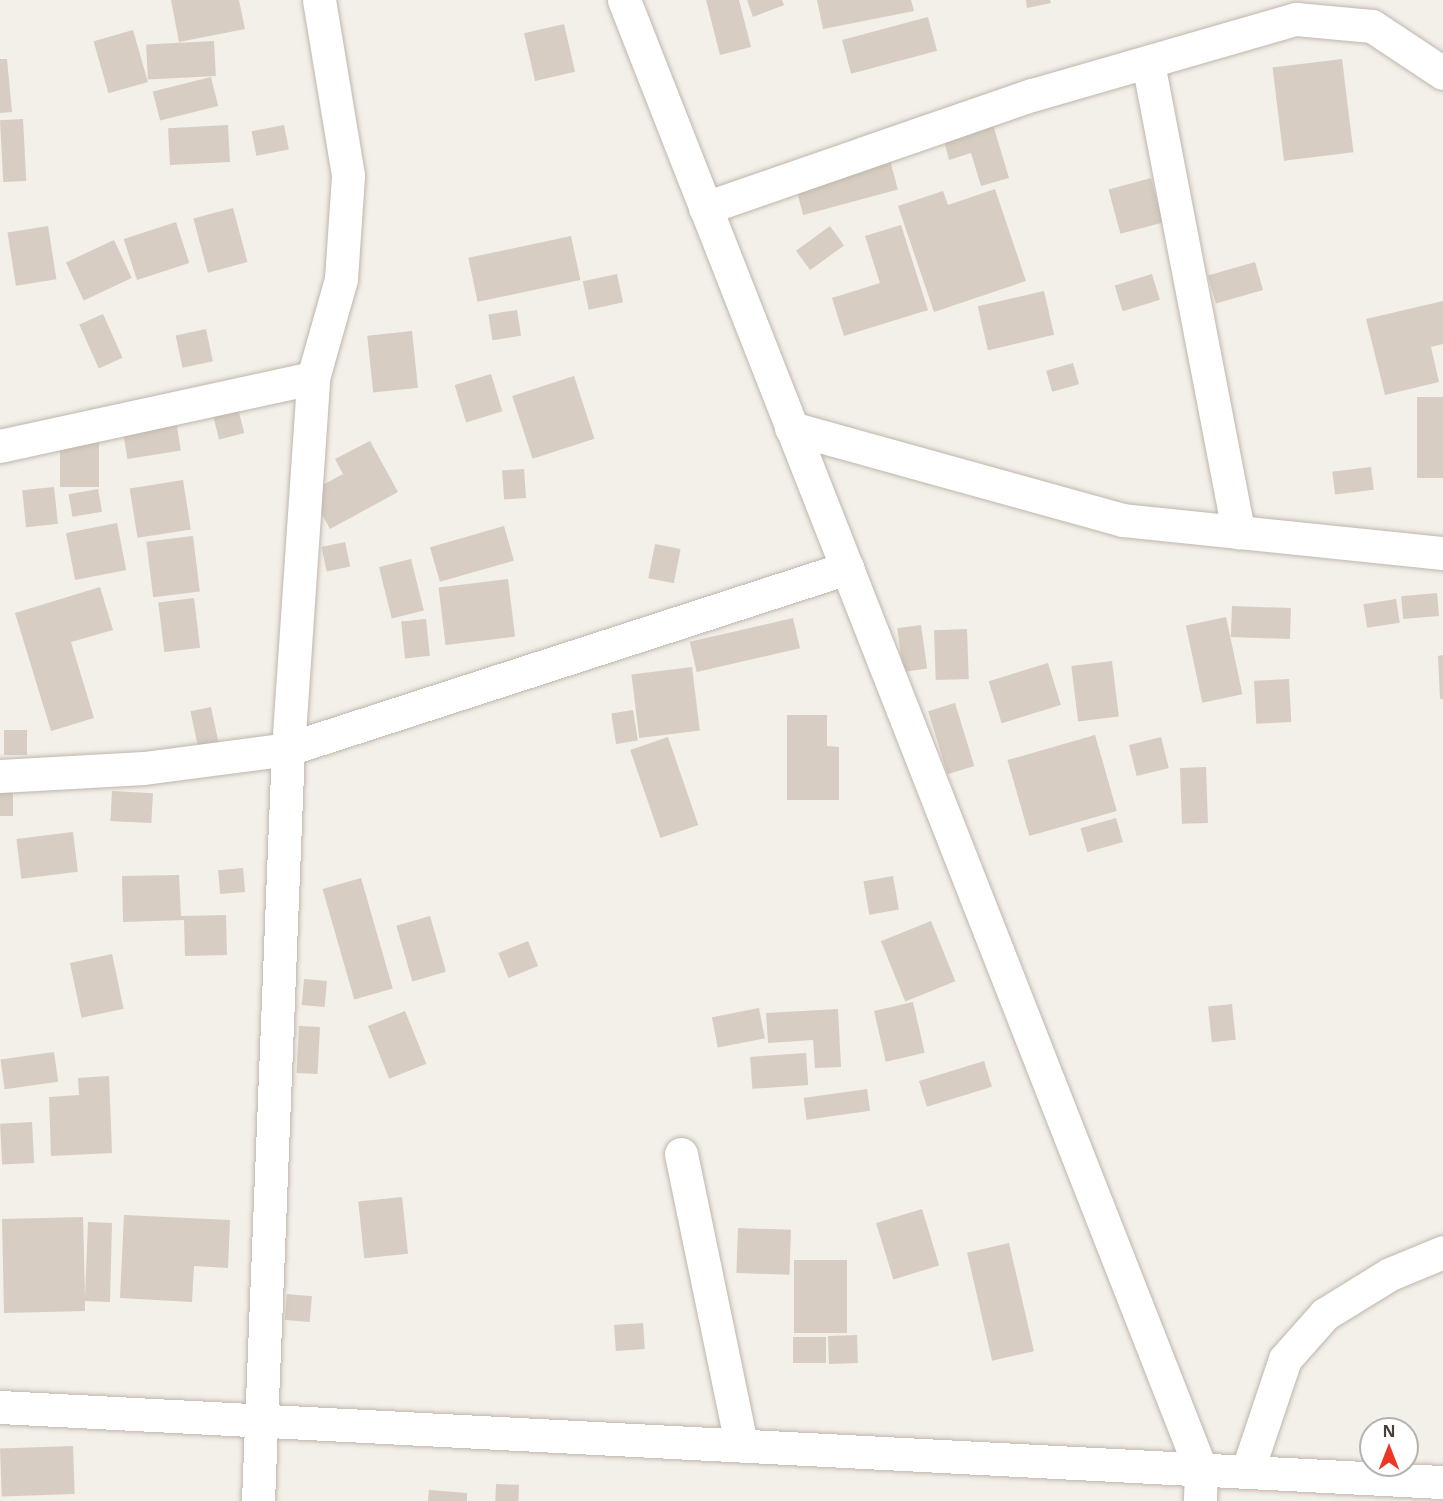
<!DOCTYPE html>
<style>
body{margin:0}
#map{position:relative;width:1443px;height:1501px;overflow:hidden;background:#f3efe9;font-family:"Open Sans",sans-serif}
div>[style]{position:absolute}
[style*='--x']{left:calc(var(--x)*1px);top:calc(var(--y)*1px);width:calc(var(--w)*1px);rotate:calc(var(--a)*1deg)}
.building>*{inset:0;background:#d7cdc2;transform-origin:0 0}
.roads{filter:drop-shadow(0 0 2px #beb6ac) drop-shadow(0 0 2px #beb6ac)}
.street>*{height:33px;margin:-16.5px;padding:0 16.5px;transform-origin:16.5px;border-radius:16.5px;background:#fff}
span{translate:-50% -50%;white-space:nowrap;text-align:center;line-height:1.15;-webkit-text-stroke:4.5px #fff;paint-order:stroke}
.north{position:absolute;left:1359px;top:1417px;width:60px;height:60px;box-sizing:border-box;background:#fff;border:2px solid #b5b3af;border-radius:50%;rotate:0deg;font-size:16px;font-weight:700;line-height:24px;text-align:center;color:#474037}
.north::after{content:'';display:block;margin:auto;width:21px;height:27px;background:#ef3524;clip-path:polygon(50% 0,100% 100%,50% 72%,0 100%)}
</style>
<div id="map">
<div class="building">
<div style="clip-path:polygon(171px 0,239px 0,245px 29px,179px 42px)"></div>
<div style="clip-path:polygon(706px 0,739px 0,751px 47px,720px 55px)"></div>
<div style="clip-path:polygon(747px 0,782px 0,784px 5px,753px 17px)"></div>
<div style="clip-path:polygon(817px 0,911px 0,914px 11px,823px 29px)"></div>
<div style="clip-path:polygon(1026px 0,1050px 0,1051px 3px,1027px 8px)"></div>
<div style="left:928px;top:17px;width:35px;height:89px;rotate:75deg"></div>
<div style="left:564px;top:24px;width:49px;height:41px;rotate:77deg"></div>
<div style="left:133px;top:30px;width:54px;height:41px;rotate:74deg"></div>
<div style="left:214px;top:41px;width:35px;height:68px;rotate:87deg"></div>
<div style="clip-path:polygon(0 59px,7px 59px,12px 112px,0 113px)"></div>
<div style="left:1342px;top:59px;width:94px;height:70px;rotate:83deg"></div>
<div style="left:211px;top:77px;width:30px;height:60px;rotate:76deg"></div>
<div style="clip-path:polygon(991px 118px,1009px 178px,981px 186px,971px 153px,949px 160px,942px 132px)"></div>
<div style="left:23px;top:119px;width:62px;height:23px;rotate:87deg"></div>
<div style="left:228px;top:125px;width:37px;height:60px;rotate:87deg"></div>
<div style="left:284px;top:125px;width:25px;height:33px;rotate:79deg"></div>
<div style="left:887px;top:149px;width:42px;height:98px;rotate:75deg"></div>
<div style="left:1151px;top:178px;width:46px;height:44px;rotate:75deg"></div>
<div style="clip-path:polygon(995px 189px,1026px 281px,934px 312px,898px 206px,943px 191px,948px 205px)"></div>
<div style="left:233px;top:208px;width:56px;height:41px;rotate:75deg"></div>
<div style="left:176px;top:222px;width:43px;height:55px;rotate:72deg"></div>
<div style="clip-path:polygon(901px 225px,928px 310px,844px 336px,832px 298px,880px 283px,865px 236px)"></div>
<div style="left:48px;top:226px;width:54px;height:41px;rotate:81deg"></div>
<div style="left:830px;top:226px;width:24px;height:42px;rotate:54deg"></div>
<div style="left:571px;top:236px;width:45px;height:105px;rotate:78deg"></div>
<div style="left:114px;top:240px;width:42px;height:53px;rotate:65deg"></div>
<div style="left:1255px;top:262px;width:29px;height:49px;rotate:74deg"></div>
<div style="left:617px;top:274px;width:29px;height:35px;rotate:78deg"></div>
<div style="left:1152px;top:274px;width:27px;height:39px;rotate:73deg"></div>
<div style="left:1044px;top:291px;width:45px;height:68px;rotate:77deg"></div>
<div style="clip-path:polygon(1443px 301px,1443px 344px,1431px 347px,1439px 382px,1385px 395px,1366px 319px)"></div>
<div style="left:517px;top:310px;width:26px;height:29px;rotate:81deg"></div>
<div style="left:103px;top:314px;width:48px;height:26px;rotate:66deg"></div>
<div style="left:206px;top:329px;width:33px;height:31px;rotate:78deg"></div>
<div style="left:412px;top:331px;width:57px;height:45px;rotate:84deg"></div>
<div style="left:1073px;top:363px;width:22px;height:28px;rotate:74deg"></div>
<div style="left:491px;top:374px;width:39px;height:38px;rotate:73deg"></div>
<div style="left:574px;top:376px;width:66px;height:65px;rotate:72deg"></div>
<div style="left:1443px;top:397px;width:81px;height:26px;rotate:90deg"></div>
<div style="left:237px;top:404px;width:30px;height:26px;rotate:76deg"></div>
<div style="left:175px;top:414px;width:37px;height:54px;rotate:81deg"></div>
<div style="left:60px;top:433px;width:39px;height:54px"></div>
<div style="clip-path:polygon(370px 441px,398px 492px,330px 529px,310px 492px,343px 474px,335px 459px)"></div>
<div style="left:1371px;top:467px;width:23px;height:39px;rotate:83deg"></div>
<div style="left:524px;top:469px;width:29px;height:22px;rotate:86deg"></div>
<div style="left:183px;top:480px;width:50px;height:54px;rotate:81deg"></div>
<div style="left:54px;top:487px;width:37px;height:32px;rotate:84deg"></div>
<div style="left:98px;top:489px;width:23px;height:30px;rotate:80deg"></div>
<div style="left:117px;top:523px;width:48px;height:52px;rotate:79deg"></div>
<div style="left:504px;top:526px;width:36px;height:77px;rotate:74deg"></div>
<div style="left:193px;top:536px;width:56px;height:47px;rotate:83deg"></div>
<div style="left:345px;top:542px;width:25px;height:24px;rotate:78deg"></div>
<div style="left:655px;top:544px;width:26px;height:35px;rotate:11deg"></div>
<div style="left:411px;top:559px;width:53px;height:33px;rotate:76deg"></div>
<div style="left:508px;top:579px;width:58px;height:70px;rotate:83deg"></div>
<div style="clip-path:polygon(100px 587px,113px 630px,71px 642px,94px 718px,51px 731px,15px 613px)"></div>
<div style="left:1437px;top:593px;width:23px;height:36px;rotate:85deg"></div>
<div style="left:194px;top:598px;width:50px;height:36px;rotate:83deg"></div>
<div style="left:1396px;top:599px;width:24px;height:33px;rotate:81deg"></div>
<div style="left:1232px;top:606px;width:59px;height:31px;rotate:2deg"></div>
<div style="left:1226px;top:617px;width:79px;height:41px;rotate:78deg"></div>
<div style="left:793px;top:618px;width:31px;height:106px;rotate:77deg"></div>
<div style="left:426px;top:619px;width:37px;height:25px;rotate:84deg"></div>
<div style="left:921px;top:625px;width:44px;height:24px;rotate:82deg"></div>
<div style="left:967px;top:629px;width:50px;height:33px;rotate:88deg"></div>
<div style="clip-path:polygon(1443px 655px,1443px 699px,1440px 699px,1438px 656px)"></div>
<div style="left:1112px;top:661px;width:56px;height:41px;rotate:83deg"></div>
<div style="left:1048px;top:663px;width:44px;height:62px;rotate:73deg"></div>
<div style="left:692px;top:667px;width:64px;height:61px;rotate:83deg"></div>
<div style="left:1289px;top:679px;width:43px;height:35px;rotate:87deg"></div>
<div style="left:955px;top:703px;width:66px;height:28px;rotate:73deg"></div>
<div style="left:211px;top:707px;width:38px;height:21px;rotate:78deg"></div>
<div style="left:633px;top:710px;width:31px;height:22px;rotate:81deg"></div>
<div style="clip-path:polygon(787px 715px,827px 715px,827px 746px,839px 747px,839px 800px,787px 800px)"></div>
<div style="left:4px;top:730px;width:23px;height:25px"></div>
<div style="left:1095px;top:735px;width:79px;height:91px;rotate:74deg"></div>
<div style="left:668px;top:737px;width:93px;height:40px;rotate:71deg"></div>
<div style="left:1161px;top:737px;width:32px;height:33px;rotate:76deg"></div>
<div style="left:1206px;top:767px;width:56px;height:26px;rotate:88deg"></div>
<div style="left:0;top:791px;width:13px;height:25px"></div>
<div style="left:112px;top:791px;width:41px;height:30px;rotate:3deg"></div>
<div style="left:1116px;top:818px;width:25px;height:37px;rotate:74deg"></div>
<div style="left:73px;top:832px;width:40px;height:57px;rotate:83deg"></div>
<div style="left:243px;top:868px;width:24px;height:25px;rotate:85deg"></div>
<div style="clip-path:polygon(179px 875px,181px 916px,226px 915px,227px 955px,185px 956px,184px 920px,123px 922px,122px 876px)"></div>
<div style="left:893px;top:876px;width:34px;height:30px;rotate:80deg"></div>
<div style="left:361px;top:878px;width:115px;height:40px;rotate:74deg"></div>
<div style="left:430px;top:916px;width:58px;height:35px;rotate:74deg"></div>
<div style="left:931px;top:921px;width:65px;height:54px;rotate:68deg"></div>
<div style="left:528px;top:941px;width:27px;height:32px;rotate:68deg"></div>
<div style="left:112px;top:954px;width:56px;height:43px;rotate:78deg"></div>
<div style="left:304px;top:979px;width:23px;height:26px;rotate:5deg"></div>
<div style="left:913px;top:1002px;width:52px;height:40px;rotate:77deg"></div>
<div style="left:1232px;top:1004px;width:36px;height:24px;rotate:84deg"></div>
<div style="left:759px;top:1008px;width:31px;height:48px;rotate:79deg"></div>
<div style="clip-path:polygon(838px 1009px,841px 1067px,815px 1068px,813px 1040px,768px 1043px,766px 1013px)"></div>
<div style="left:405px;top:1011px;width:57px;height:40px;rotate:68deg"></div>
<div style="left:299px;top:1026px;width:21px;height:47px;rotate:3deg"></div>
<div style="left:54px;top:1052px;width:30px;height:54px;rotate:82deg"></div>
<div style="left:806px;top:1053px;width:32px;height:56px;rotate:86deg"></div>
<div style="left:984px;top:1061px;width:27px;height:68px;rotate:73deg"></div>
<div style="clip-path:polygon(109px 1076px,112px 1153px,51px 1156px,49px 1097px,79px 1095px,78px 1078px)"></div>
<div style="left:867px;top:1089px;width:22px;height:64px;rotate:82deg"></div>
<div style="left:32px;top:1122px;width:41px;height:32px;rotate:87deg"></div>
<div style="left:402px;top:1197px;width:57px;height:44px;rotate:84deg"></div>
<div style="left:922px;top:1209px;width:59px;height:48px;rotate:73deg"></div>
<div style="clip-path:polygon(124px 1215px,230px 1220px,228px 1268px,194px 1266px,192px 1302px,120px 1298px)"></div>
<div style="clip-path:polygon(83px 1217px,85px 1297px,88px 1222px,112px 1223px,110px 1302px,85px 1301px,85px 1311px,4px 1313px,2px 1219px)"></div>
<div style="left:738px;top:1228px;width:53px;height:45px;rotate:2deg"></div>
<div style="left:1009px;top:1243px;width:111px;height:43px;rotate:77deg"></div>
<div style="left:794px;top:1260px;width:53px;height:73px"></div>
<div style="left:287px;top:1294px;width:25px;height:26px;rotate:5deg"></div>
<div style="left:643px;top:1323px;width:26px;height:29px;rotate:86deg"></div>
<div style="left:857px;top:1335px;width:28px;height:29px;rotate:88deg"></div>
<div style="left:826px;top:1337px;width:26px;height:33px;rotate:90deg"></div>
<div style="left:73px;top:1446px;width:48px;height:73px;rotate:88deg"></div>
<div style="left:496px;top:1484px;width:23px;height:17px;rotate:2deg"></div>
<div style="clip-path:polygon(429px 1490px,467px 1493px,467px 1501px,428px 1501px)"></div>
</div>
<div class="roads">
<div class="street">
<div style="--x:624;--y:0;--w:1579;--a:68.57"></div>
<div style="--x:1201;--y:1470;--w:31;--a:92"></div>
<div style="--x:1148;--y:63;--w:478;--a:79.1"></div>
<div style="--x:705;--y:208;--w:346;--a:-19.1"></div>
<div style="--x:1032;--y:95;--w:275;--a:-16.1"></div>
<div style="--x:1296;--y:19;--w:76;--a:5.3"></div>
<div style="--x:1372;--y:26;--w:85;--a:33.5"></div>
<div style="--x:791;--y:428;--w:345;--a:15.5"></div>
<div style="--x:1123;--y:520;--w:322;--a:5.9"></div>
<div style="--x:0;--y:446;--w:320;--a:-12.3"></div>
<div style="--x:0;--y:776;--w:144;--a:-3.2"></div>
<div style="--x:144;--y:768;--w:145;--a:-7.5"></div>
<div style="--x:288;--y:749;--w:588;--a:-17.94"></div>
<div style="--x:681;--y:1154;--w:297;--a:78.3"></div>
<div style="--x:0;--y:1407;--w:1445;--a:2.98"></div>
<div style="--x:1247;--y:1472;--w:119;--a:-71.4"></div>
<div style="--x:1285;--y:1359;--w:60;--a:-48.4"></div>
<div style="--x:1325;--y:1314;--w:76;--a:-31.6"></div>
<div style="--x:1390;--y:1274;--w:57;--a:-22.5"></div>
<div style="--x:258;--y:1501;--w:753;--a:-87.72"></div>
<div style="--x:288;--y:749;--w:372;--a:-86.1"></div>
<div style="--x:313;--y:378;--w:103;--a:-74.2"></div>
<div style="--x:341;--y:279;--w:104;--a:-86.1"></div>
<div style="--x:348;--y:175;--w:177;--a:-99.4"></div>
</div>
</div>
<div class="north">N</div>
</div>
